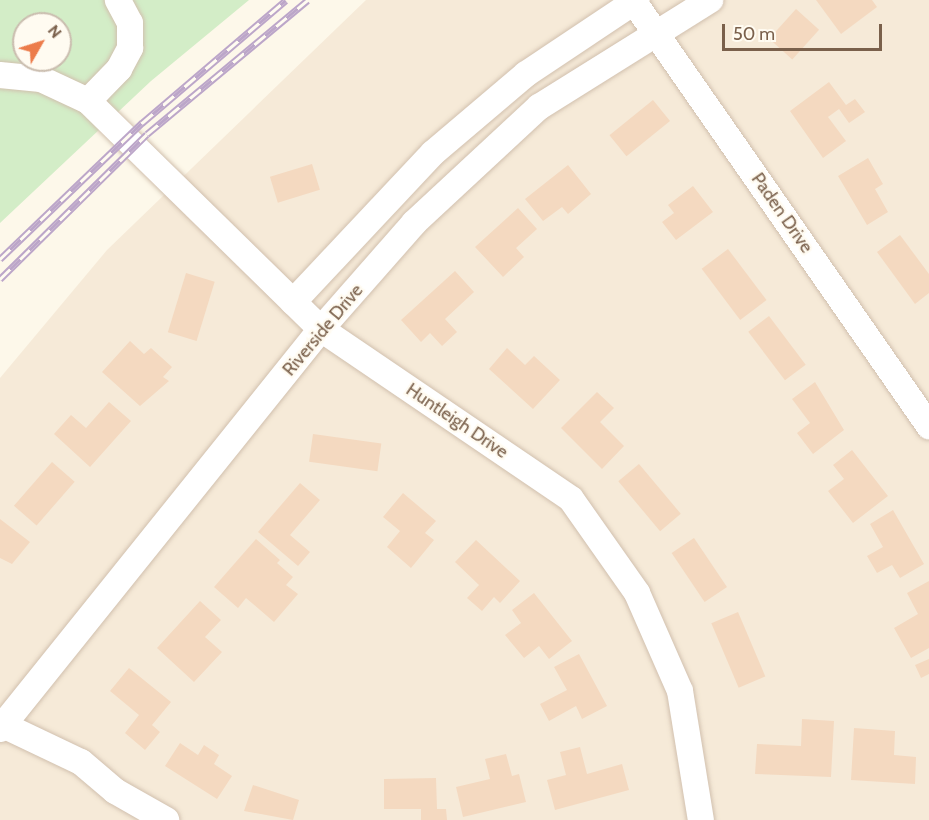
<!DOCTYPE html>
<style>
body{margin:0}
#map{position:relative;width:929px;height:820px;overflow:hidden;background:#fdf8ea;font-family:Cabin,sans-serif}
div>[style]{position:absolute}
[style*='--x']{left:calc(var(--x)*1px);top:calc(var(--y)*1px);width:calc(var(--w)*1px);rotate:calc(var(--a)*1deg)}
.residential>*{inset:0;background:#f6ead8}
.green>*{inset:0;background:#d3edc7}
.building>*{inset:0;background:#f4d9c0;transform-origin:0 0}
.roads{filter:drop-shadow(0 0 2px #d1c0ae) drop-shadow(0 0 2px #d1c0ae)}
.minor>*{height:26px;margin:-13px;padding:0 13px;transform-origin:13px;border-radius:13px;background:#fff}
.rail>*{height:7px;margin-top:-3.5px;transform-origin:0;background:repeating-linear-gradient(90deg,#fffbf1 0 14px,#bca6c9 0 28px);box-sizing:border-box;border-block:2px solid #bca6c9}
span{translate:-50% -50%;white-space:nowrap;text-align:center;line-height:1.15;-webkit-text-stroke:4.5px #fffbf1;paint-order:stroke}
.street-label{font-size:18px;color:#7a604b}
.north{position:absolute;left:12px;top:12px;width:60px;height:60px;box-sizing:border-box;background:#fffbf1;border:2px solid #cabdaf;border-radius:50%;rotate:51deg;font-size:16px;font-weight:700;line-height:24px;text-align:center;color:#7a604b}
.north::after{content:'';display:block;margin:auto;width:21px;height:27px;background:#ec7c4b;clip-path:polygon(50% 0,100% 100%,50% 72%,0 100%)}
.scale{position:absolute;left:722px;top:24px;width:160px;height:27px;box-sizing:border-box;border:3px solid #7a604b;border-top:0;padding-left:8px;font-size:18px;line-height:21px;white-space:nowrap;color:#7a604b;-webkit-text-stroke:4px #fffbf1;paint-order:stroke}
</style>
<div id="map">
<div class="residential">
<div style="clip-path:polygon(366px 0,929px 0,929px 820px,0 820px,0 378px,107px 250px)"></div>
</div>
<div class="green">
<div style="clip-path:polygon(evenodd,0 0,249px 0,151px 81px,0 223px,0 0,24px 24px,60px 24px,60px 60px,24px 60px,24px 24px)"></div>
</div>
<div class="building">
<div style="clip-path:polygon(816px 0,872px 0,877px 7px,841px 34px)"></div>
<div style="left:796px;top:9px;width:31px;height:40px;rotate:42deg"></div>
<div style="clip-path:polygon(829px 82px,846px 105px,855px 99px,865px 112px,849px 123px,839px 109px,828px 117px,846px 141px,823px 158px,790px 111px)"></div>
<div style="left:653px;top:100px;width:27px;height:56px;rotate:51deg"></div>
<div style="clip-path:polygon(868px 158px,883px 184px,875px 189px,888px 212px,867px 225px,838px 176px)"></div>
<div style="left:312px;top:164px;width:27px;height:44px;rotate:73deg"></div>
<div style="clip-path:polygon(568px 165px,591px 194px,568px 214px,562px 207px,543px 221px,525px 199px)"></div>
<div style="clip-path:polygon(693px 186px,713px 212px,676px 240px,662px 222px,674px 213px,668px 205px)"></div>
<div style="clip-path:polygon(518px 208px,537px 229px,516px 248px,524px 257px,503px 277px,475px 247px)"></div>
<div style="clip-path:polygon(900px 235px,929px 274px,929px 293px,915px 304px,877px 252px)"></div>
<div style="left:728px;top:249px;width:64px;height:33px;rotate:53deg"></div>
<div style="clip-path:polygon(455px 271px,474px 292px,445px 319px,457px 332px,442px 346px,430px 333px,421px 342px,401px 320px)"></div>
<div style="left:186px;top:273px;width:30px;height:62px;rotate:17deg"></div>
<div style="left:769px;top:316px;width:61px;height:26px;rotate:53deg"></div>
<div style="clip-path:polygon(130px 341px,144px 354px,151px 348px,172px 367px,163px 377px,169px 381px,140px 406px,102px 372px)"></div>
<div style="clip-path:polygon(507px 348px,525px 365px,534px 356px,560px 380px,533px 409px,489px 369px)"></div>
<div style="clip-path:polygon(815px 382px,844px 430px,813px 454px,797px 433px,810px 423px,792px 399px)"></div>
<div style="clip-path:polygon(597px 392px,614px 408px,600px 422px,624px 446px,602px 469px,561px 428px)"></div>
<div style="clip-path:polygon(109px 402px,131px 421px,90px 467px,54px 434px,71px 415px,86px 428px)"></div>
<div style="left:313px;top:434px;width:69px;height:28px;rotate:8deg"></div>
<div style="clip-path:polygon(852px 450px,888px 496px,853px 523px,828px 491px,844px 479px,833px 465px)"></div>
<div style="left:52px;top:462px;width:30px;height:58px;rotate:41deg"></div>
<div style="left:639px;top:464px;width:65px;height:27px;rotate:50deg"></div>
<div style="clip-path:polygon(300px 483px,320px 500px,290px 535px,310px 552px,298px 566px,258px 532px)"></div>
<div style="clip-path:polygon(403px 493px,436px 521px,425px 533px,434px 540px,411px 568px,387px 547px,400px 531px,383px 517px)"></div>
<div style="clip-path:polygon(893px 510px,924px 564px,900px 578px,892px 565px,877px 573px,867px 556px,883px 547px,870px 524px)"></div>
<div style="clip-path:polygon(0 519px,30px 542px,12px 564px,0 558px)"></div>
<div style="left:694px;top:538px;width:59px;height:27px;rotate:56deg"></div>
<div style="clip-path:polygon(256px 539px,280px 560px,277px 563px,293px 577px,286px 585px,298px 594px,274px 622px,246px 598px,238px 608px,214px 587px)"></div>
<div style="clip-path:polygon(476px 540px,520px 581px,500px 603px,494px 597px,482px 611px,467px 598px,479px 585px,455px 562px)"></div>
<div style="clip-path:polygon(929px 581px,929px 648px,911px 658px,894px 628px,918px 614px,907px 593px)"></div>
<div style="clip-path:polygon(534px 593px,572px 641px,549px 659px,539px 646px,524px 658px,505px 635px,521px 623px,512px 610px)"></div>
<div style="clip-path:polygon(200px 601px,221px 620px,205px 637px,222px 652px,194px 682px,157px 648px)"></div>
<div style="left:738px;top:612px;width:70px;height:29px;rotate:67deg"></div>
<div style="clip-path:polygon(579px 654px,607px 706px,582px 719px,576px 706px,549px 721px,540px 704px,567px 690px,554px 667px)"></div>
<div style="clip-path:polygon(929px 659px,929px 674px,921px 678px,915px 665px)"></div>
<div style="clip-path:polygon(129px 668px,171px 702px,152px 725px,160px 732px,145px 750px,125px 733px,139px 715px,110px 691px)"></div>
<div style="clip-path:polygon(802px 719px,834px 721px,831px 777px,755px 774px,757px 744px,801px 746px)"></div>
<div style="clip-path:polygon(854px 728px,895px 731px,894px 755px,916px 757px,915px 784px,851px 780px)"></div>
<div style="clip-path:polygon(180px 743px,198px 755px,204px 745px,219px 755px,214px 764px,232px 776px,217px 799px,165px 766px)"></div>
<div style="clip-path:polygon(580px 747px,587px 774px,622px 764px,629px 790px,555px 810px,547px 780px,566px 775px,560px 752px)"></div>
<div style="clip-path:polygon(506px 754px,512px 776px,519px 774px,526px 802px,463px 817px,456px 787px,490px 779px,485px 759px)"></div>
<div style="clip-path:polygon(436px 778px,437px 809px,446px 809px,447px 820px,421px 820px,421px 809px,384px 809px,384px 779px)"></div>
<div style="clip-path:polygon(253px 785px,299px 800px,293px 820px,244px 811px)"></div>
</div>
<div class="roads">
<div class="minor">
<div style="--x:634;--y:2;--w:517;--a:55.17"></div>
<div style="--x:0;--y:75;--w:41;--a:5.6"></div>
<div style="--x:41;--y:79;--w:52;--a:25.1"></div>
<div style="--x:88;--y:101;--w:326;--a:44.4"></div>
<div style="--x:321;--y:329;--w:302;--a:34.2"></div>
<div style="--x:571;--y:499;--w:115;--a:54.9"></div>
<div style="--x:637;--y:593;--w:107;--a:66.3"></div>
<div style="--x:680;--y:691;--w:131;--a:80.8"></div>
<div style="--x:88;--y:101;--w:45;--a:-45.9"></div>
<div style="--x:119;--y:69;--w:24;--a:-62"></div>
<div style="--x:130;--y:48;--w:25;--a:-90"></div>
<div style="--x:130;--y:23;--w:26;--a:-118"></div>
<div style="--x:293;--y:302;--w:204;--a:-46.8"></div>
<div style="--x:433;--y:153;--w:122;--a:-40.3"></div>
<div style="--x:526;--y:74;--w:133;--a:-33.7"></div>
<div style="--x:3;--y:725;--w:86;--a:25.4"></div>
<div style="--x:81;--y:762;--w:45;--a:40.5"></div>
<div style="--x:115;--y:791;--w:59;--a:29.6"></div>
<div style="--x:0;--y:729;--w:513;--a:-51.25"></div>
<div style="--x:321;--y:329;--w:141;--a:-48.7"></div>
<div style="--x:414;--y:223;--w:171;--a:-42.9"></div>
<div style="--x:539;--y:107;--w:202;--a:-32"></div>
</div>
</div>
<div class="rail">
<div style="--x:0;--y:259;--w:197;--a:-43.8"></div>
<div style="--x:142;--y:123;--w:189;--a:-40.5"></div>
<div style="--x:0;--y:279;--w:206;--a:-44.6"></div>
<div style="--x:147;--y:134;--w:209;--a:-39.8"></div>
</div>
<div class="street-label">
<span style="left:782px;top:213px;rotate:55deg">Paden Drive</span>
<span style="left:323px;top:330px;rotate:-50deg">Riverside Drive</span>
<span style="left:457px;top:421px;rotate:34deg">Huntleigh Drive</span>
</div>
<div class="north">N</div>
<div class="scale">50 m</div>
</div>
